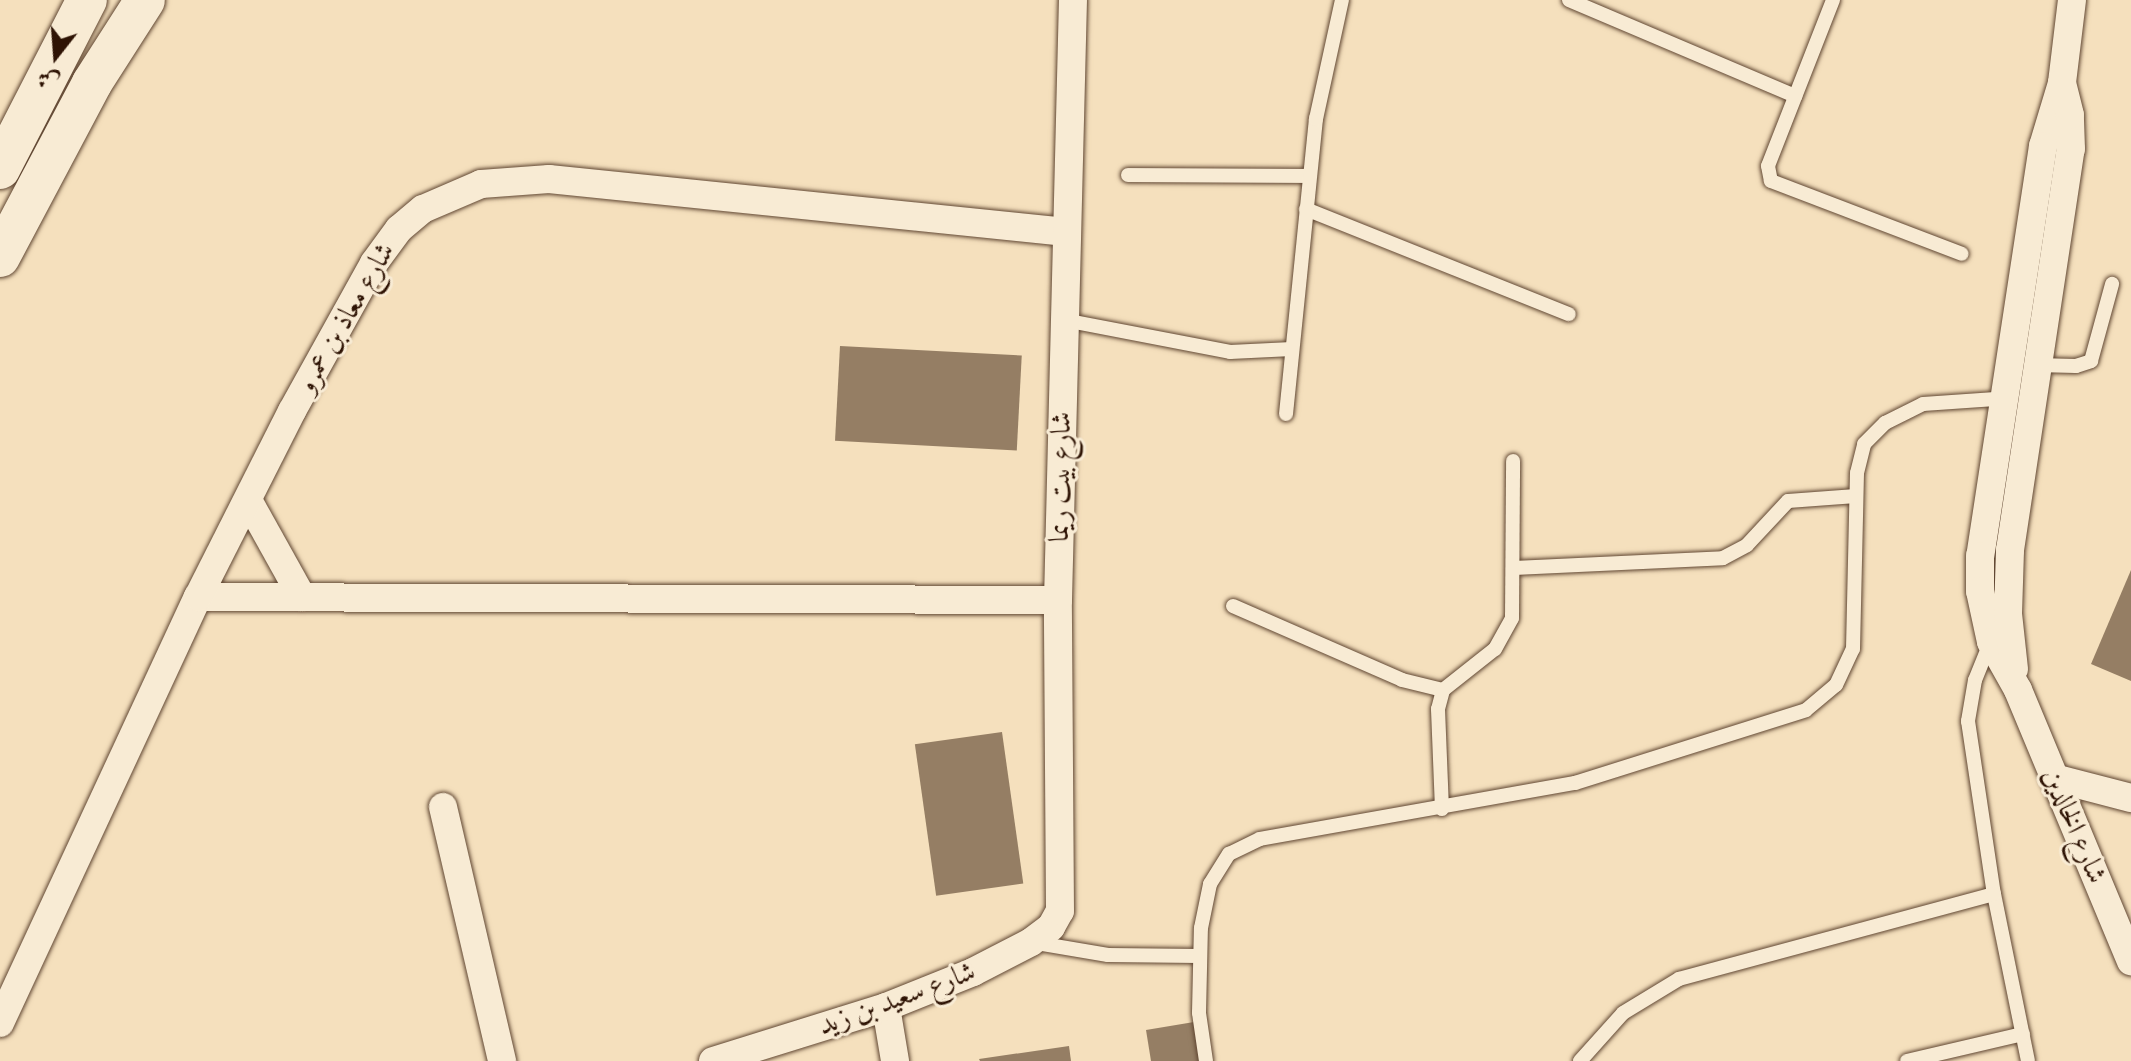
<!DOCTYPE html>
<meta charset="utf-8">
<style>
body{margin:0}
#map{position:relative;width:2131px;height:1061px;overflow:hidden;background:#f5e0bd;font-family:"Libre Bodoni",Amiri,serif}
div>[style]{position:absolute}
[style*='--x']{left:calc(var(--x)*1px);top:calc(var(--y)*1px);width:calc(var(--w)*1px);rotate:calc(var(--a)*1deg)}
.building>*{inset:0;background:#957e64;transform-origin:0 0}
.roads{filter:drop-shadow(0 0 2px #604632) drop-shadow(0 0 2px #604632)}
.lane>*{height:14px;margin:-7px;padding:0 7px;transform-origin:7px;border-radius:7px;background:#f8ebd4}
.street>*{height:28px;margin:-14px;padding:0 14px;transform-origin:14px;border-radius:14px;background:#f8ebd4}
.secondary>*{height:40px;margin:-20px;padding:0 20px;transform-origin:20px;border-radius:20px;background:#f8ebd4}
span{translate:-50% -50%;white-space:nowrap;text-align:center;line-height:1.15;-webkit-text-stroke:6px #f8ebd4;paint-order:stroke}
.street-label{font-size:28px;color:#2e1304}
.north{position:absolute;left:16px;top:16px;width:80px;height:80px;-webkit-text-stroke:6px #f8ebd4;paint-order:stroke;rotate:197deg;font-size:22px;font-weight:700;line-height:32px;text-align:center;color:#2e1304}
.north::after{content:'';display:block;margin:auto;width:28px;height:36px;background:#2e1304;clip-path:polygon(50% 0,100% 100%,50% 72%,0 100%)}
</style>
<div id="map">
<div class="building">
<div style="left:840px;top:346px;width:182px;height:95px;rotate:3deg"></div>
<div style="clip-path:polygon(2131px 570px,2131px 681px,2091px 664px)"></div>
<div style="left:1002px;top:732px;width:153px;height:88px;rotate:82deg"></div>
<div style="clip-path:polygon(1194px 1022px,1201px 1061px,1151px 1061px,1146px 1030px)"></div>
<div style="clip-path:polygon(1069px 1046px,1071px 1061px,980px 1061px,979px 1059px)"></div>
</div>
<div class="roads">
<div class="lane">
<div style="--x:1569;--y:0;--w:246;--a:23"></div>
<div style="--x:1833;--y:0;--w:178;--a:111.4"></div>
<div style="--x:1768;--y:166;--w:15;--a:79"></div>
<div style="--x:1771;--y:181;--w:204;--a:20.9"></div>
<div style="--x:1128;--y:175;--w:181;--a:0.3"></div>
<div style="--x:1306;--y:209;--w:283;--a:21.8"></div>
<div style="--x:1064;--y:320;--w:169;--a:10.9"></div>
<div style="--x:1230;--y:352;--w:62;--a:-2.8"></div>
<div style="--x:2036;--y:365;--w:40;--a:1.4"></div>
<div style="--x:2076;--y:366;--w:16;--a:-18"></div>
<div style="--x:2091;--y:361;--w:80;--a:-74.7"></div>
<div style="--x:1286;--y:414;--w:297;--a:-84.2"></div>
<div style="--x:1316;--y:119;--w:122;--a:-77.7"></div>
<div style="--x:1514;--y:568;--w:209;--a:-2.7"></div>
<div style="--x:1723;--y:558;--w:27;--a:-28"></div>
<div style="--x:1747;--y:545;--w:60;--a:-47"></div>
<div style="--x:1788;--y:501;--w:68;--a:-4.2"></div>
<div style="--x:1233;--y:606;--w:184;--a:23.6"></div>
<div style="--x:1402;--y:680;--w:42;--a:13.7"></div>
<div style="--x:1990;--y:643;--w:40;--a:112"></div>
<div style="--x:1975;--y:680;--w:42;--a:99.7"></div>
<div style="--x:1968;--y:721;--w:175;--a:81.5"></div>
<div style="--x:1994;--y:894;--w:170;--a:78.5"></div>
<div style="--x:1442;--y:809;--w:100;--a:-92.3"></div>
<div style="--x:1438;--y:709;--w:20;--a:-75"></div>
<div style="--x:1443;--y:690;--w:66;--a:-38.3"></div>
<div style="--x:1495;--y:649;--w:35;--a:-61"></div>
<div style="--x:1512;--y:618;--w:157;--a:-89.6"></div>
<div style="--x:1031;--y:942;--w:78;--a:9.6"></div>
<div style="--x:1108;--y:955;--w:91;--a:0.6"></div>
<div style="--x:1206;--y:1061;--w:49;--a:-98.3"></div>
<div style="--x:1199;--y:1013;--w:85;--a:-88.7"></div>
<div style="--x:1201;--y:928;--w:45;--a:-78.4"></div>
<div style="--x:1210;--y:884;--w:36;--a:-58"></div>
<div style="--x:1229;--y:854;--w:34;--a:-26"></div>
<div style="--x:1260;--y:839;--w:320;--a:-10.1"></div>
<div style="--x:1575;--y:783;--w:242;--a:-17.5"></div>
<div style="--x:1806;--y:710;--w:39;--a:-40"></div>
<div style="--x:1836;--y:685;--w:40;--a:-65"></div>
<div style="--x:1853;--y:649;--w:176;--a:-88.7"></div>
<div style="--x:1857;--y:473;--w:30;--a:-76"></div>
<div style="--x:1864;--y:444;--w:30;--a:-45"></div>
<div style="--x:1885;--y:423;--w:42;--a:-26.6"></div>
<div style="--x:1923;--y:404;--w:87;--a:-3.9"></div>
<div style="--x:1580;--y:1061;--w:64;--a:-48.1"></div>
<div style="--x:1623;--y:1013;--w:66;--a:-31.3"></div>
<div style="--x:1679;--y:979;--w:326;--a:-15.1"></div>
<div style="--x:1907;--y:1061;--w:119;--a:-13.1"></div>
</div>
<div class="street">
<div style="--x:2072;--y:0;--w:84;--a:96.9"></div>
<div style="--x:2062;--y:83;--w:66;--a:106.8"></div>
<div style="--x:2043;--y:146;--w:415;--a:98.7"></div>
<div style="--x:1980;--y:556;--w:35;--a:90"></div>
<div style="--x:1980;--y:591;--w:52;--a:77.8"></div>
<div style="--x:1991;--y:642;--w:55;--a:60.6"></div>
<div style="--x:2018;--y:690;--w:294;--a:67.4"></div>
<div style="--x:248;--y:500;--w:111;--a:60.9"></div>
<div style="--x:198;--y:597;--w:860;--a:0.2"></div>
<div style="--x:2014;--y:669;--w:55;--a:-96.2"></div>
<div style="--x:2008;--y:614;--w:64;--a:-88.2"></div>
<div style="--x:2010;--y:550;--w:406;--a:-81.4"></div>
<div style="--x:2071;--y:149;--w:34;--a:-92"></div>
<div style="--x:2070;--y:115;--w:33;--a:-104"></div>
<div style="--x:2054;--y:778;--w:80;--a:14.6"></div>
<div style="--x:443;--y:807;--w:261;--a:76.9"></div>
<div style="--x:886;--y:1007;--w:55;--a:80.5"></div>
<div style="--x:0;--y:1023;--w:470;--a:-65.1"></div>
<div style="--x:198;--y:597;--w:208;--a:-63.2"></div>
<div style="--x:292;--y:411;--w:169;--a:-61"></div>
<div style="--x:374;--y:263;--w:42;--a:-53.7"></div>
<div style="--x:399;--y:229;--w:31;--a:-40"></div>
<div style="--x:423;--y:209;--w:63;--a:-23.3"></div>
<div style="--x:481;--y:184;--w:68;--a:-4.2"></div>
<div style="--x:549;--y:179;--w:520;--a:5.85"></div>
<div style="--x:713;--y:1061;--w:181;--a:-17.3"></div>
<div style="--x:886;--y:1007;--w:94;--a:-21.9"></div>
<div style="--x:973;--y:972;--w:65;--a:-27.3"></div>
<div style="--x:1031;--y:942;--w:25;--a:-37"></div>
<div style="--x:1051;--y:927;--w:18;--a:-61"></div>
<div style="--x:1060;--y:911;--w:311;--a:-90.4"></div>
<div style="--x:1058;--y:600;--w:600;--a:-88.57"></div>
</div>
<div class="secondary">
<div style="--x:0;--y:169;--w:190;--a:-62.8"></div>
<div style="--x:0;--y:257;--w:197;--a:-62.1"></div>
<div style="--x:92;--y:83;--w:98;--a:-57.4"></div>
</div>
</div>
<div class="street-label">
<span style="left:346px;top:318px;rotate:-60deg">شارع معاذ بن عمرو</span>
<span style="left:1061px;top:477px;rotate:-89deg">شارع بيت ريما</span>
<span style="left:2074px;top:826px;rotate:67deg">شارع الخالدين</span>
<span style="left:897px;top:999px;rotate:-20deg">شارع سعيد بن زيد</span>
</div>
<div class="north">ش</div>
</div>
